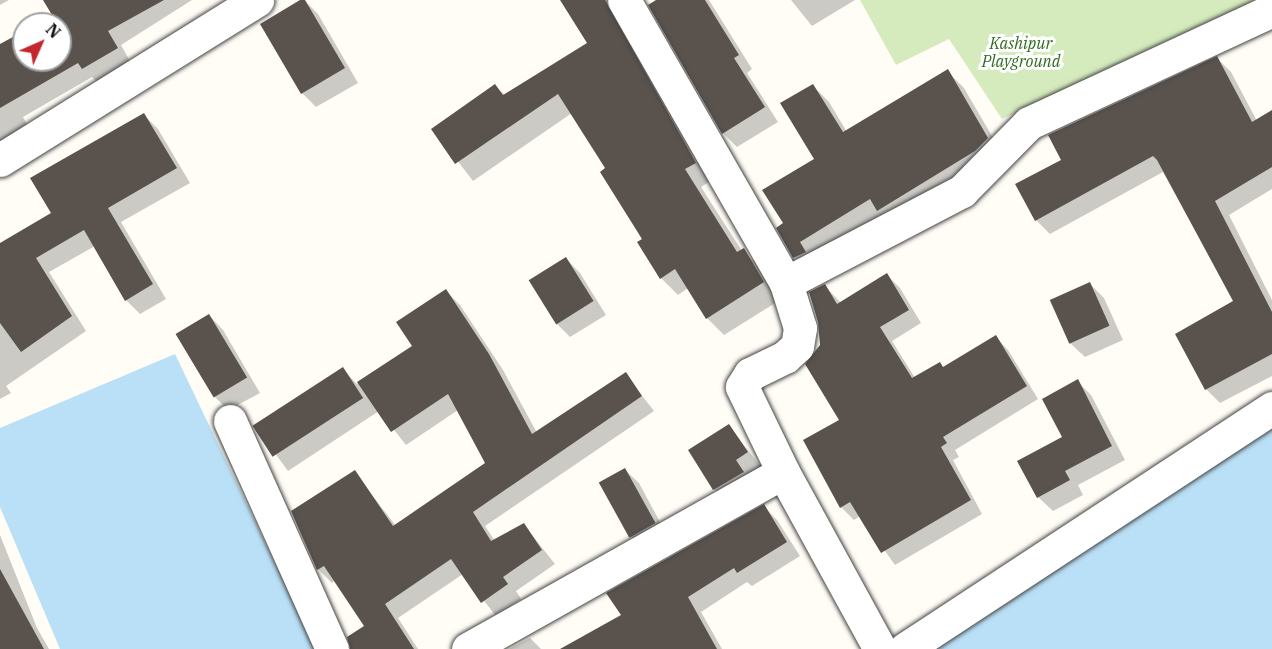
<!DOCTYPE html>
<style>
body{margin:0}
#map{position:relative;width:1272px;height:649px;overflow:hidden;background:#fffdf5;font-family:"IBM Plex Serif",serif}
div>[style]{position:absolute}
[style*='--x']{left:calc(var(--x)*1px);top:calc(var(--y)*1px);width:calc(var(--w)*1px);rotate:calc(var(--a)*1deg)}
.green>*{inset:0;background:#d5ebbd}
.water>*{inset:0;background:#b9e0f7}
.shadow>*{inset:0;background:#0003}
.building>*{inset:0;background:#5a524d;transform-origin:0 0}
.roads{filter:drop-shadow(0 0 2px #444) drop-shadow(0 0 2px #444)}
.minor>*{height:33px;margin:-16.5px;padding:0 16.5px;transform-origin:16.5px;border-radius:16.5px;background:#fff}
span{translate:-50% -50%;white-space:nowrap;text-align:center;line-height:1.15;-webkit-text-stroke:6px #fff;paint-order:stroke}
.park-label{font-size:16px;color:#2f6b1f;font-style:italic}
.north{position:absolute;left:12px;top:12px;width:60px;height:60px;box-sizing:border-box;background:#fff;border:2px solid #a0a0a0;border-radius:50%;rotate:45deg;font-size:16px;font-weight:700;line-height:24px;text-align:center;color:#111}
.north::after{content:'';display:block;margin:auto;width:21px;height:27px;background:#c4262e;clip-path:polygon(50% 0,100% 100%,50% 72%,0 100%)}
</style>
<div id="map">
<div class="green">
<div style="clip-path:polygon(860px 0,1262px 0,1002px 119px,949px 39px,896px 65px)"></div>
</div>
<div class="water">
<div style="clip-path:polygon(175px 354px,316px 649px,60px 649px,0 507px,0 428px)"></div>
<div style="clip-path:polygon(1272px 426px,1272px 649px,921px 649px)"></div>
</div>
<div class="shadow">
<div style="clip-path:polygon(0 0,9px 0,0 5px)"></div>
<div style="clip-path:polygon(45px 0,192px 0,121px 45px,131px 63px,97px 82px,92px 77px,23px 117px,30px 130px,0 147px,0 46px,24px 32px,24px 60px,60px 60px,60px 24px,39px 24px,54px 16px)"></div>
<div style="clip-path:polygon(304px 0,318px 14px,358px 83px,316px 107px,302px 93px)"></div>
<div style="clip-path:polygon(562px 0,615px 0,712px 180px,701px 187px,742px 251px,761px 267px,780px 300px,724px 335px,707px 318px,688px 288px,678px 295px,661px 278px,607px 169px,572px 113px,473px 181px,433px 129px,495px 86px,505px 95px,589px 43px)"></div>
<div style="clip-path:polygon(659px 0,709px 0,752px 69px,747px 73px,778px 122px,737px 147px,723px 133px)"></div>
<div style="clip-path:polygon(791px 0,855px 0,812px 26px)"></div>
<div style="clip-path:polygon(1217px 58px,1231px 72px,1257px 121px,1272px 118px,1272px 189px,1229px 215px,1272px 300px,1272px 376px,1220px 403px,1206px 389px,1177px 334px,1235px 302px,1163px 172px,1050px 234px,1036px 220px,1063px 160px)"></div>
<div style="clip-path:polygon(947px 71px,964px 88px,1003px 155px,811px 274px,795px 257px,785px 224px,816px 159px,813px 86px,829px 102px,847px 132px)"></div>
<div style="clip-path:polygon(144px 115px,158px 129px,190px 183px,121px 222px,166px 299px,140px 314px,126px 300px,95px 246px,49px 272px,86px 331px,6px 386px,11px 393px,0 399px,0 244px,53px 214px)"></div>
<div style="clip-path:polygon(566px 259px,580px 273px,606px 315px,570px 337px,556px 323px)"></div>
<div style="clip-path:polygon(887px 275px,900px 288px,921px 323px,892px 341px,915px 378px,944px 368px,996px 337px,1008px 350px,1038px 399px,955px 450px,959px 457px,953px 460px,982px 514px,895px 565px,860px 516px,854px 520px,841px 507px,841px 421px,821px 345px,825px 286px,841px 303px)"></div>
<div style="clip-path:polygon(1090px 284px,1104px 298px,1123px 340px,1085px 357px,1070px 343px)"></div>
<div style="clip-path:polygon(446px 291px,460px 305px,503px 370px,537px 433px,625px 374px,654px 411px,485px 526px,495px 541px,524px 525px,555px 564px,516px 591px,521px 599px,496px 616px,463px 574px,398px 618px,418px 649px,351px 649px,366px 626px,335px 580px,332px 583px,318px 569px,354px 472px,396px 526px,487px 463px,458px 410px,406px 445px,379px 411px,288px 471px,255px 426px,342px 369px,357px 384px,414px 346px)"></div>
<div style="clip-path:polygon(209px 315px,223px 330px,260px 393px,228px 410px,214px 396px)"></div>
<div style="clip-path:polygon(1077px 381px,1091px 395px,1125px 460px,1078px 485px,1083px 495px,1053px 511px,1038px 497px,1064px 437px)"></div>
<div style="clip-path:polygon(729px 426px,761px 467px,728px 503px,714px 489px)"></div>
<div style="clip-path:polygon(624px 469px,639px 483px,668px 537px,645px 550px,630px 536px)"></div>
<div style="clip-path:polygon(763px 506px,777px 520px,800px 556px,752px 586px,747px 582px,701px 612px,722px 649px,563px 649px,623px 616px)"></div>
<div style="clip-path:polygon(0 535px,37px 628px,49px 649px,0 649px)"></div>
<div style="clip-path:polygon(530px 638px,541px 649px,509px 649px)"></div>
</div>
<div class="building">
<div style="clip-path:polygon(43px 0,164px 0,108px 31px,118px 48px,82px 69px,78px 63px,0 108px,0 44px,24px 31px,24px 60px,60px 60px,60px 24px,36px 24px,52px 15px)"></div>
<div style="clip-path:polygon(300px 0,305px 0,345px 68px,301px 94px,260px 24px)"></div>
<div style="clip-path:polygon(560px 0,605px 0,696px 163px,685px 169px,737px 252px,744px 248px,764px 282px,706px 319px,675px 269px,660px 279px,637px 242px,642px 239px,600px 172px,605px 168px,558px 94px,455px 164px,431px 129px,495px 84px,503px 95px,587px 43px)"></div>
<div style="clip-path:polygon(656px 0,705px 0,739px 55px,734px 58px,765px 107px,722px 134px,648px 5px)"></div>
<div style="clip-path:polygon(1217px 56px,1252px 122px,1272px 110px,1272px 167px,1215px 201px,1272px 312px,1272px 354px,1205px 390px,1175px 334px,1233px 301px,1157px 160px,1153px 156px,1035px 221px,1015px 184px,1061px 160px,1048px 135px)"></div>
<div style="clip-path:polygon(948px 69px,988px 138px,975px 151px,877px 211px,870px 199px,800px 242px,806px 252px,793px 258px,776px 228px,783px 223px,762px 190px,814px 159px,780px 103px,813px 84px,843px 132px)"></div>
<div style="clip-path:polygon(144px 113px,177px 168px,108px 208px,153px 284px,125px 301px,84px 230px,36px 258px,72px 316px,21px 352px,0 323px,0 243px,51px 213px,30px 178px)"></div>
<div style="left:566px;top:257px;width:52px;height:44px;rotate:58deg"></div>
<div style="clip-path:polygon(887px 273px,909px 310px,880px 327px,912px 378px,940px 362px,943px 367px,996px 335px,1027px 386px,943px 437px,947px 443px,941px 447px,971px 500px,881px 553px,850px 502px,840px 508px,803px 440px,839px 420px,805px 364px,820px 345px,818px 322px,809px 292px,825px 284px,837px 304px)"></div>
<div style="left:1090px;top:282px;width:48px;height:44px;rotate:66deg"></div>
<div style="clip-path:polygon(446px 289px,489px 354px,532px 434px,626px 372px,642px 396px,473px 512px,491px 541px,524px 523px,542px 550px,503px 577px,508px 584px,481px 603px,451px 559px,385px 604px,414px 649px,350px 649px,347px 637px,364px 626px,324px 566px,317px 570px,291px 511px,355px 470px,393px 526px,485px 463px,448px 394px,391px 432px,357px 382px,412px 346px,396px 322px)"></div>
<div style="left:209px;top:314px;width:74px;height:39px;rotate:59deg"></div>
<div style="left:343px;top:367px;width:37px;height:108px;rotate:57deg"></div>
<div style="clip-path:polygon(1078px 379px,1112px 446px,1065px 471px,1070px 480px,1037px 498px,1017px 461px,1062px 437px,1042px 399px)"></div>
<div style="clip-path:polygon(729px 424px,748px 452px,736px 460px,744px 472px,713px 490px,688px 450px)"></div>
<div style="left:625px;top:468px;width:63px;height:30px;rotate:61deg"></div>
<div style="clip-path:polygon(764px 504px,787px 542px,737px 573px,734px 568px,688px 597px,717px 649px,560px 649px,621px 615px,606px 593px)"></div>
<div style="clip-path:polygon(0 569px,44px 649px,0 649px)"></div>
</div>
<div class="roads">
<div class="minor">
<div style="--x:624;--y:0;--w:326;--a:60.2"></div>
<div style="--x:786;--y:283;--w:199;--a:-27.6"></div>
<div style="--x:962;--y:191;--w:95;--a:-45.4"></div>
<div style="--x:1029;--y:123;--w:268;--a:-24.9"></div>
<div style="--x:0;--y:160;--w:303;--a:-31.9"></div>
<div style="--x:786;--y:283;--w:47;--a:72.7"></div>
<div style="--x:800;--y:328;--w:18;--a:99"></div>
<div style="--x:797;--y:346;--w:16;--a:137"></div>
<div style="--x:785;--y:357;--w:39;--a:154"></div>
<div style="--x:750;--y:374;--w:15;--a:122"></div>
<div style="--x:742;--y:387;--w:94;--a:64.2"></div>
<div style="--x:783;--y:472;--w:202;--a:61.3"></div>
<div style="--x:230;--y:421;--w:250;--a:65.9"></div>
<div style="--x:468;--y:649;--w:361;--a:-29.3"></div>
<div style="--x:905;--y:649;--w:439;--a:-33.3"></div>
</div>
</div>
<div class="park-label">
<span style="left:1021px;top:52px">Kashipur<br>Playground</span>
</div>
<div class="north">N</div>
</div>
